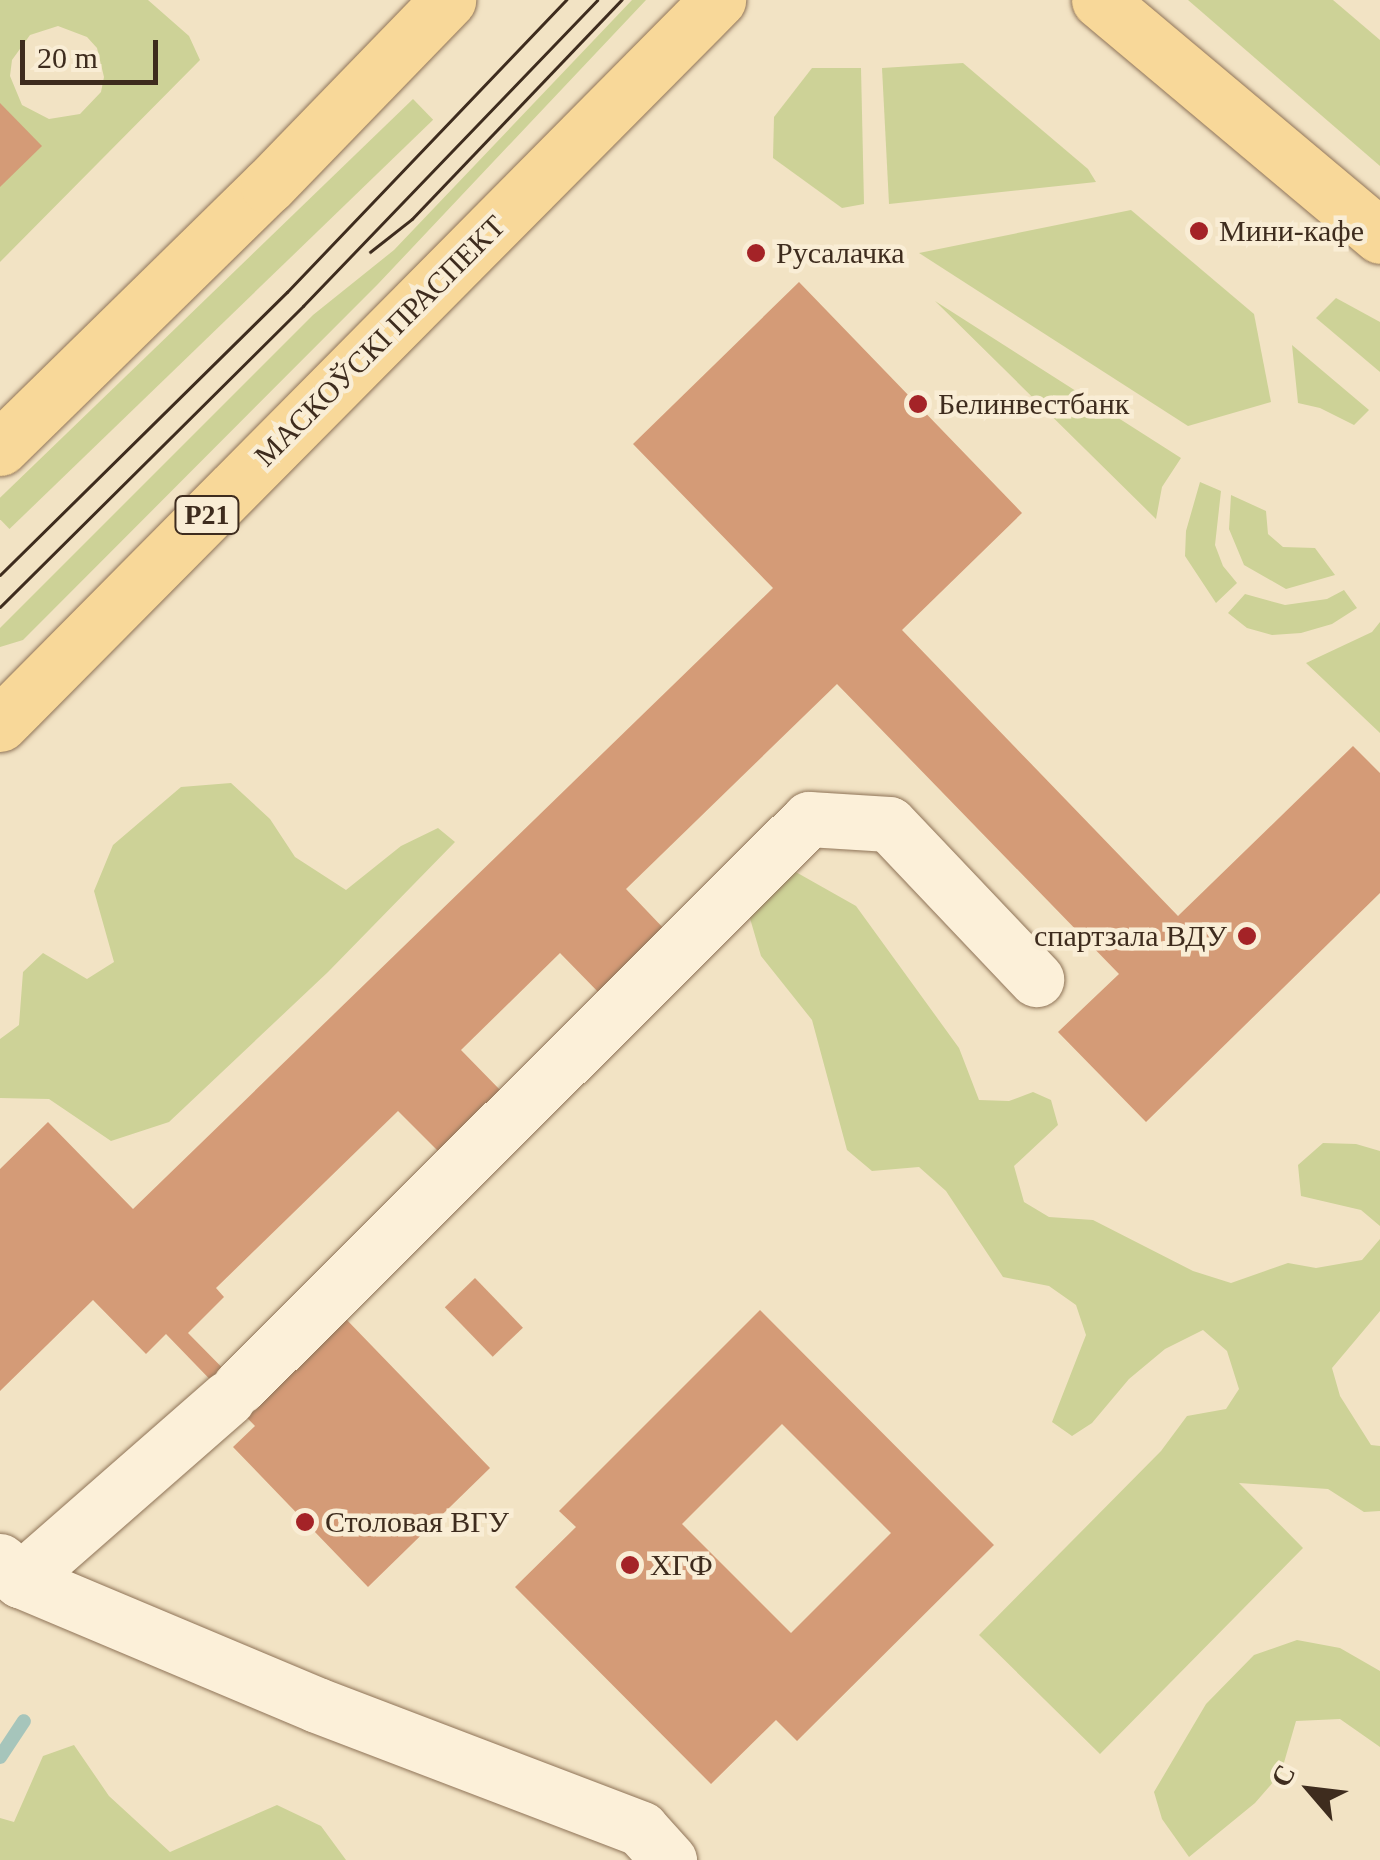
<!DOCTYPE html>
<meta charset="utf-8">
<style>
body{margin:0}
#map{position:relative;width:1380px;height:1860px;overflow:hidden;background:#f2e3c4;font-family:Georgia,serif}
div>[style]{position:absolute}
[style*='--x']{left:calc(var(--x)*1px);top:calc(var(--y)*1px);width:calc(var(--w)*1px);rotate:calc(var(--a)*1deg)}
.green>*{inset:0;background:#cdd297;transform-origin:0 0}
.stream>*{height:14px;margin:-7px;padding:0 7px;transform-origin:7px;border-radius:7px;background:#a6c5bb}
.building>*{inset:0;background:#d49b77;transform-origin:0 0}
.roads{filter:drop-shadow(0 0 2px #8f7458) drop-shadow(0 0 2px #8f7458)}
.minor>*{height:55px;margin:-27.5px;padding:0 27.5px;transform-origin:27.5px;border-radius:27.5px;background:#fcf0d9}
.major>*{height:55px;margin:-27.5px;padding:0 27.5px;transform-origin:27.5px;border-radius:27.5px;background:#f8d899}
.tram>*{height:2.5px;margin:-1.25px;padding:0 1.25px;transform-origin:1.25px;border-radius:1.25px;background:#3e2c1e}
.dots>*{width:28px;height:28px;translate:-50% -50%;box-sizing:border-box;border:5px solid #f9edd5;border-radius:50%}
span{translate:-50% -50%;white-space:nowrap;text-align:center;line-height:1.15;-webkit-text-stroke:9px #f9edd5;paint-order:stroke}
.shield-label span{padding:2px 8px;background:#f9edd5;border:2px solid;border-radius:8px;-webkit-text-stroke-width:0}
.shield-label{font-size:28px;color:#3e2c1e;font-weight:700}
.poi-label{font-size:30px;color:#3e2c1e}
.left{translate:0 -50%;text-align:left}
.right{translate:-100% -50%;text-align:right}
.street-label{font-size:30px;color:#3e2c1e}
.north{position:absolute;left:1260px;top:1740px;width:100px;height:100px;-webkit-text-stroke:8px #f9edd5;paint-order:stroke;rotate:298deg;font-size:28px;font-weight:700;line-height:40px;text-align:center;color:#3e2c1e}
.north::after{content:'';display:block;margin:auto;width:35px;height:45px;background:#3e2c1e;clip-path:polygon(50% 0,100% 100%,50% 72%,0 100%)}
.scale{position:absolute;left:20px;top:40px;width:138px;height:45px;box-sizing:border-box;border:5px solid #3e2c1e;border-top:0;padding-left:12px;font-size:30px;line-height:35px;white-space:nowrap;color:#3e2c1e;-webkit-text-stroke:8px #f9edd5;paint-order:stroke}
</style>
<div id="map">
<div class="green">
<div style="clip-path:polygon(evenodd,0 0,148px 0,189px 36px,200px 60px,0 262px,0 0,58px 26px,87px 37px,97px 48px,104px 77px,101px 92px,80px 114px,49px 119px,22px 105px,10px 76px,12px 60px,30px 35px,58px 26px)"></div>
<div style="clip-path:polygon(632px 0,646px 0,378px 284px,23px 640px,0 647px,0 628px,313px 315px,394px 250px)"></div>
<div style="clip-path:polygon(1188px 0,1333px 0,1380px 40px,1380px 166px)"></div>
<div style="clip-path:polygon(963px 63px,1088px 169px,1096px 182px,889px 204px,882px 68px)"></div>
<div style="clip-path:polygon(812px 68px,861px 68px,864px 204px,842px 208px,773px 158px,774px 117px)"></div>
<div style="left:413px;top:99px;width:29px;height:589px;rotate:46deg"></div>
<div style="clip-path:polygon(1131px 210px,1254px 314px,1271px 402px,1188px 426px,919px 253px)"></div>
<div style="clip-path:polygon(1336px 298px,1380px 322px,1380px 372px,1316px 318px)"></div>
<div style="clip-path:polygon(935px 301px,1181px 458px,1162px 487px,1156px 519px)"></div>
<div style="clip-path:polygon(1292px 345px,1369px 410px,1354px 425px,1320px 408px,1298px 403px)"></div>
<div style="clip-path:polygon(1200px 482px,1221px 491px,1215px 545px,1223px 566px,1237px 583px,1216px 603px,1185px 556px,1186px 531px)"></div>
<div style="clip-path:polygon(1231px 495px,1266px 511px,1268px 534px,1283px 547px,1315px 548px,1335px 575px,1286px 589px,1244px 565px,1229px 529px)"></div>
<div style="clip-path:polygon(1344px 590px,1357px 608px,1332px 624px,1301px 633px,1272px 635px,1247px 628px,1228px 613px,1245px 594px,1285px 605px,1327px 599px)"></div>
<div style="clip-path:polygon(1380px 622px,1380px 733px,1306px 663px,1372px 632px)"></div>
<div style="clip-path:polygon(231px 783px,270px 819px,295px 857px,346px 890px,401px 846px,438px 828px,455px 842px,328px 972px,169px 1122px,111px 1141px,49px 1099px,0 1098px,0 1039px,19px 1025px,23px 972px,43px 953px,87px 979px,114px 962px,94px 891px,113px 845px,181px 787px)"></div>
<div style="clip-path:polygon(794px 871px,856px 906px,959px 1048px,979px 1100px,1009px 1101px,1033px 1092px,1051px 1100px,1058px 1125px,1014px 1166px,1024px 1202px,1049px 1217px,1093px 1220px,1193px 1271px,1231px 1283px,1288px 1263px,1316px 1268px,1362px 1260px,1380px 1239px,1380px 1311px,1332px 1368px,1340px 1396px,1371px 1445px,1380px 1446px,1380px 1511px,1364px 1512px,1328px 1489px,1239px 1483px,1303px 1548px,1100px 1754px,979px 1635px,1161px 1451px,1187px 1416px,1226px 1409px,1239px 1389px,1227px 1351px,1203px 1330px,1165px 1349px,1129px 1379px,1092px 1423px,1072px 1436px,1052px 1422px,1086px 1335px,1076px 1305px,1049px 1286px,1003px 1277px,946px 1191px,919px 1167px,872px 1171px,847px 1150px,812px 1020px,761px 956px,749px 915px)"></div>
<div style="clip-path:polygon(1323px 1143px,1356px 1144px,1380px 1151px,1380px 1226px,1361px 1210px,1301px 1196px,1298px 1165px)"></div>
<div style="clip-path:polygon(1297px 1640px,1340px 1648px,1380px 1671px,1380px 1747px,1340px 1719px,1296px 1721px,1281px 1773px,1255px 1803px,1189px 1857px,1162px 1819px,1154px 1792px,1206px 1704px,1254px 1655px)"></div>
<div style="clip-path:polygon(74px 1745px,109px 1796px,170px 1852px,277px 1805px,321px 1826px,346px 1860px,0 1860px,0 1818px,14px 1822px,43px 1756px)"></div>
</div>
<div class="stream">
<div style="--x:0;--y:1757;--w:43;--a:-56.3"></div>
</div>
<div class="building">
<div style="clip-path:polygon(0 103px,42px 146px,0 187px)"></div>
<div style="clip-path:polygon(799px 282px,1022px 513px,902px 630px,1178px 916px,1353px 746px,1380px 773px,1380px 893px,1146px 1122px,1058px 1032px,1119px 974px,837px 684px,626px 889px,668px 933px,603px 997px,560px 953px,461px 1050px,504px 1094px,442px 1155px,398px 1111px,216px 1288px,224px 1297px,188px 1333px,256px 1402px,344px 1317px,490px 1468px,368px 1587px,233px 1447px,255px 1426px,166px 1334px,146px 1354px,93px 1300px,0 1391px,0 1169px,48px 1122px,133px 1209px,773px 588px,633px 444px)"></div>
<div style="left:475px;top:1278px;width:69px;height:42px;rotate:46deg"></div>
<div style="clip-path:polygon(evenodd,760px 1310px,994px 1545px,797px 1741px,776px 1720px,711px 1784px,515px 1587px,576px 1527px,559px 1511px,760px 1310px,782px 1424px,891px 1533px,791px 1633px,682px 1524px,782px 1424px)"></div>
</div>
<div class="roads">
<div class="minor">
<div style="--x:240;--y:1386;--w:803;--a:-44.9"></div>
<div style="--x:809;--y:819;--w:80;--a:3.6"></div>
<div style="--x:889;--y:824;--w:214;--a:46.5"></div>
<div style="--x:0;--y:1561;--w:28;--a:44"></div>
<div style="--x:20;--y:1580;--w:322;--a:22.8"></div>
<div style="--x:317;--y:1705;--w:347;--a:20.9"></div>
<div style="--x:641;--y:1829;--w:42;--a:47.9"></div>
<div style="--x:20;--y:1580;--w:276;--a:-41.2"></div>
</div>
<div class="major">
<div style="--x:1099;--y:0;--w:367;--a:40"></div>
<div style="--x:0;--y:448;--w:375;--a:-44.4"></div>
<div style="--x:268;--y:186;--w:259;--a:-45.9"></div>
<div style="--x:0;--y:724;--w:1020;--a:-45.24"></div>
</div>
</div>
<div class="tram">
<div style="--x:370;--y:252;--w:53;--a:-38.2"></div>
<div style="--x:412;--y:219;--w:303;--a:-46.3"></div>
<div style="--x:0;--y:575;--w:403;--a:-44.6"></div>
<div style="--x:287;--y:292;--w:404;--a:-46.3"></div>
<div style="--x:0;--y:607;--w:427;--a:-44.8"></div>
<div style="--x:303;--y:306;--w:424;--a:-46.1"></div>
</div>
<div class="dots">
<div style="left:1199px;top:231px;background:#a42327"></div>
<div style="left:756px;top:253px;background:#a42327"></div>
<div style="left:918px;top:404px;background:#a42327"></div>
<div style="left:1247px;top:936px;background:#a42327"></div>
<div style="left:305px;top:1522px;background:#a42327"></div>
<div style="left:630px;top:1565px;background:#a42327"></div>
</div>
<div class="shield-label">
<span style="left:207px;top:515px">Р21</span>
</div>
<div class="poi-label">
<span class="left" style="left:1219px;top:231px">Мини-кафе</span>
<span class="left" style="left:776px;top:253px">Русалачка</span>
<span class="left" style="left:938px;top:404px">Белинвестбанк</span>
<span class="right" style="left:1227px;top:936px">спартзала ВДУ</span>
<span class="left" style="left:325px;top:1522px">Столовая ВГУ</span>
<span class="left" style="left:650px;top:1565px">ХГФ</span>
</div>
<div class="street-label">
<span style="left:380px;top:341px;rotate:-45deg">МАСКОЎСКІ ПРАСПЕКТ</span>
</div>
<div class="north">С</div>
<div class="scale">20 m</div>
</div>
